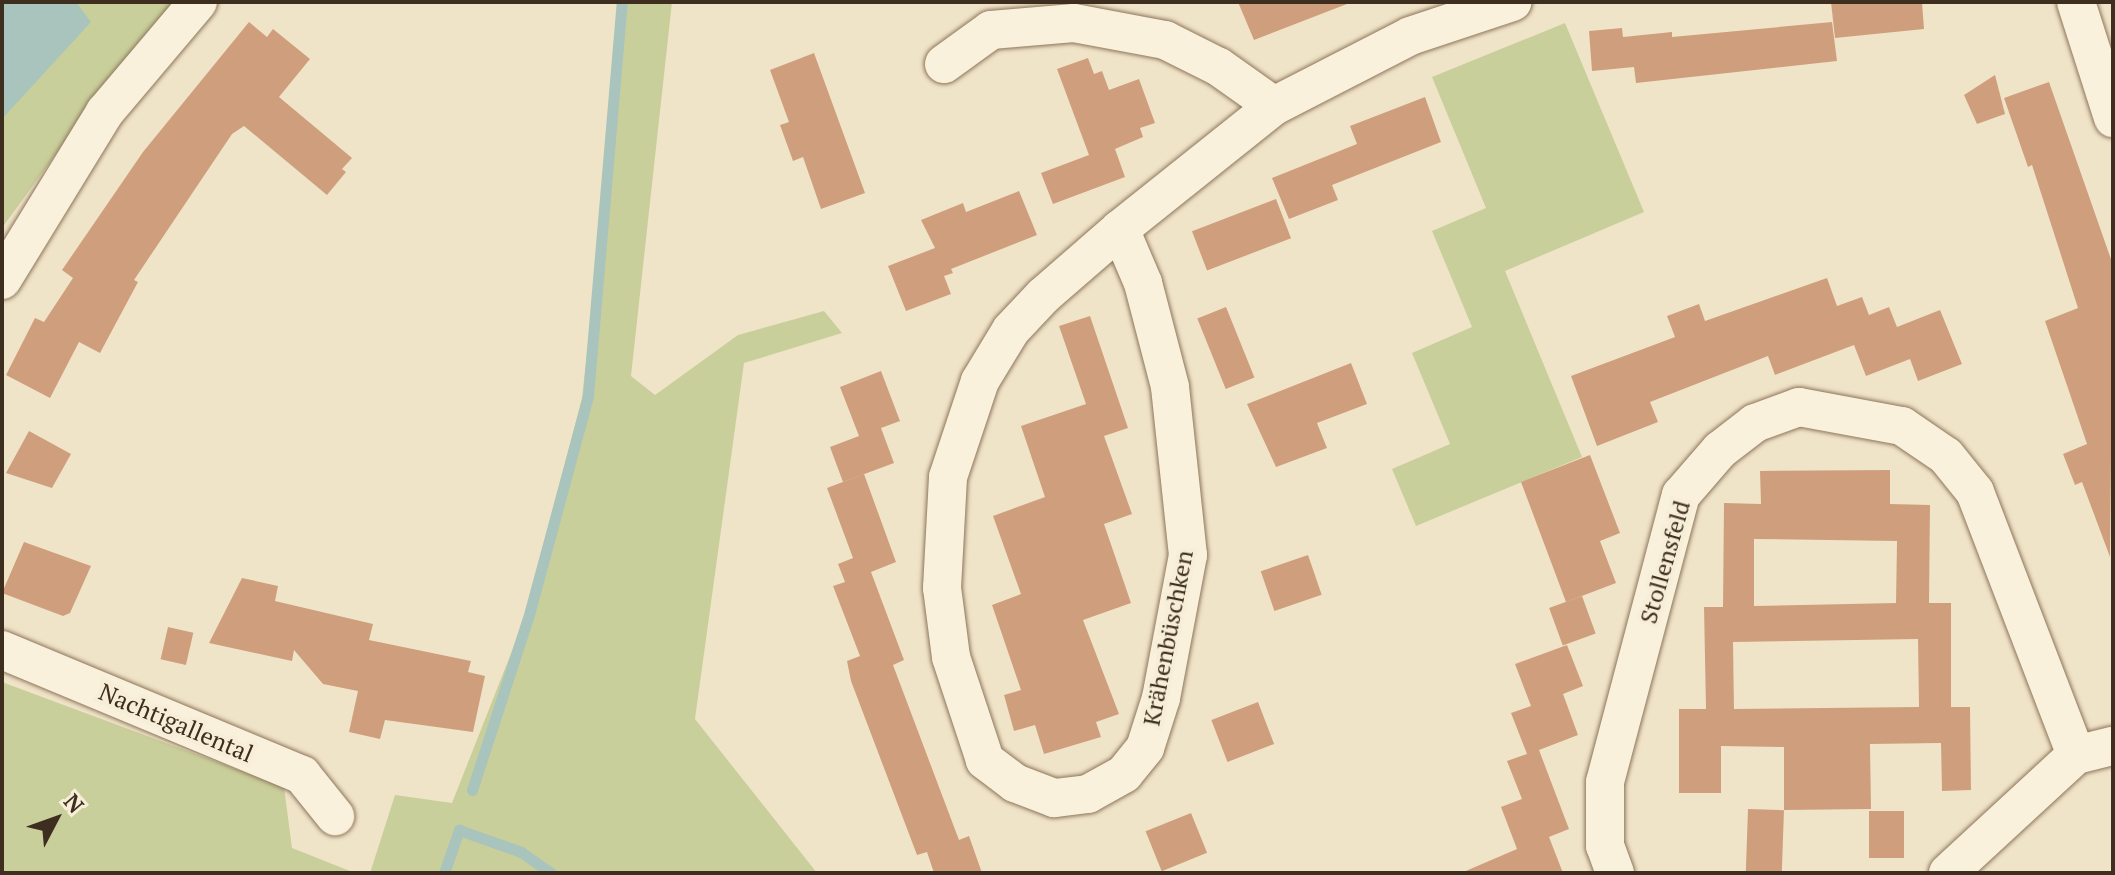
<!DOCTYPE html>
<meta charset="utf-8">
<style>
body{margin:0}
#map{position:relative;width:2115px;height:875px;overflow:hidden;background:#f0e4c8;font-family:"PT Serif",serif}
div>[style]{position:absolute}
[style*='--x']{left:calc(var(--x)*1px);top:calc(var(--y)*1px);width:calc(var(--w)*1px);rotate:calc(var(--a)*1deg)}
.green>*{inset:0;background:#c9cf9b}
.water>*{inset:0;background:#a9c4bc}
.stream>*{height:11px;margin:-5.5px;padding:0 5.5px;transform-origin:5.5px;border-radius:5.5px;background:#a9c4bc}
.building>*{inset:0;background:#cf9f7d;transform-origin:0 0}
.roads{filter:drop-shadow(0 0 2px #8d765c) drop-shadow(0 0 2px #8d765c)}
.minor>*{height:38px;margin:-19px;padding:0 19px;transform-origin:19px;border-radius:19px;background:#faf1dc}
span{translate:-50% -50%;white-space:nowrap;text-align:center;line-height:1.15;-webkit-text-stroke:8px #f7eed8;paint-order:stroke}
.street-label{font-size:24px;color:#3d2e20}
.frame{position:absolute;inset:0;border:4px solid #3d2e20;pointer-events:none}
.north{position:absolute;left:16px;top:779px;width:80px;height:80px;-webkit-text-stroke:6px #f7eed8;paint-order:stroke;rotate:49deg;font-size:22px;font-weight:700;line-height:32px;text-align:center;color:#3d2e20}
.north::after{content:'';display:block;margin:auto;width:28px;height:36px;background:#3d2e20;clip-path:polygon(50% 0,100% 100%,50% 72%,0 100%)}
</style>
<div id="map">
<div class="green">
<div style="clip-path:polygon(2px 2px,178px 2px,93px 103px,2px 228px)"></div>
<div style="clip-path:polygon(625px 2px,672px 2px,631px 376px,655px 395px,738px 335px,824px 311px,842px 333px,744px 363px,695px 719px,817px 873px,370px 873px,395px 795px,452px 803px,523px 623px,582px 398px)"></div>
<div style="clip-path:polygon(1565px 23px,1644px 212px,1505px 271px,1582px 457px,1416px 526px,1392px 469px,1450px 444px,1412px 353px,1472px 327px,1432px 231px,1486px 208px,1432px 77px)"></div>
<div style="clip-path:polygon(2px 682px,284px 787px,292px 848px,355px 873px,2px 873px)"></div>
</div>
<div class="water">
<div style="clip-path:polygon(2px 2px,76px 2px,91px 22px,2px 119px)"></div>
</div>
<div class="stream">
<div style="--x:472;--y:790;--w:188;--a:-72"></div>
<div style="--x:530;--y:611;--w:223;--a:-74.9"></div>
<div style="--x:588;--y:396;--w:395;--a:-85.1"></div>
<div style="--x:444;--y:873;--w:46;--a:-70.8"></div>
<div style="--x:459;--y:830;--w:66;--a:19.5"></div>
<div style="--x:521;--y:852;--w:37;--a:35"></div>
</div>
<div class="building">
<div style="clip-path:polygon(1238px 2px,1347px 2px,1347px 4px,1254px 40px)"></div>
<div style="clip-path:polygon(1831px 2px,1922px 2px,1924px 29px,1835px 38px)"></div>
<div style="clip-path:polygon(249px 22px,267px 37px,273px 29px,310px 59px,279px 97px,352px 158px,342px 169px,346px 172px,327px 195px,244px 126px,232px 134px,134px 280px,138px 282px,100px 353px,79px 342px,50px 398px,6px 375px,35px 318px,44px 322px,73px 278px,62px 270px,143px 152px)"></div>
<div style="clip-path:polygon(1832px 22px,1837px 61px,1636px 83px,1634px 67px,1592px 71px,1589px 31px,1622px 28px,1623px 37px,1672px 32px,1672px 37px)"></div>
<div style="clip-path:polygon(814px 53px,865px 193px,821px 209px,803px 157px,793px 161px,780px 125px,789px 122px,770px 70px)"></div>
<div style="clip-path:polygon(1088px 58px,1094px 74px,1102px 71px,1109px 90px,1139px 79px,1155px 123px,1140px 128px,1143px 137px,1115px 149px,1125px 177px,1053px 204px,1041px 173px,1089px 155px,1057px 69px)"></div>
<div style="clip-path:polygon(1995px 75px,2005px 114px,1977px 124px,1964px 95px)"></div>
<div style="clip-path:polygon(2049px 82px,2113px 265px,2110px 557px,2082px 482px,2075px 485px,2063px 454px,2087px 444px,2045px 321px,2078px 308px,2032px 165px,2028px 167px,2004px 98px)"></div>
<div style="clip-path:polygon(1425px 97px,1441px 142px,1332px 185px,1338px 200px,1289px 219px,1272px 178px,1357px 144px,1350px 126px)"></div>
<div style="clip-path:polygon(1019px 191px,1037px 235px,951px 269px,953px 273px,944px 276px,951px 294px,906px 311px,888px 266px,935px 248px,921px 220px,963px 203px,966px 212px)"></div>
<div style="left:1276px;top:199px;width:42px;height:90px;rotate:69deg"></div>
<div style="clip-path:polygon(1827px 278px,1837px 306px,1862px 297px,1869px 315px,1889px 307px,1897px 327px,1940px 310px,1962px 364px,1918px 381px,1910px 359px,1866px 376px,1854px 345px,1775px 375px,1768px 356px,1650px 402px,1658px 422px,1597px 446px,1571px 376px,1675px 337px,1667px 316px,1699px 304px,1705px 321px)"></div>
<div style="left:1226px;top:307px;width:76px;height:31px;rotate:68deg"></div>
<div style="clip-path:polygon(1090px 316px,1128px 428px,1104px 436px,1132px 514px,1104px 524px,1131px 603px,1083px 620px,1119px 714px,1096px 722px,1101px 737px,1044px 754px,1035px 725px,1014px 731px,1004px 695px,1021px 690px,992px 605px,1021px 594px,993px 516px,1045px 497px,1021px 426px,1086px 404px,1059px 326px)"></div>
<div style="clip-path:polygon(1351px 363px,1367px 404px,1317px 423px,1327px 448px,1276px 467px,1247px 404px)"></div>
<div style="clip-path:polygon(881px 371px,900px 421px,881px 428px,894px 463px,843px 482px,830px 447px,859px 436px,840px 387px)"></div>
<div style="clip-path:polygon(29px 431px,71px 454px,52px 488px,6px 473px)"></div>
<div style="clip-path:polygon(1590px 455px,1620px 533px,1600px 541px,1616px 583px,1566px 602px,1521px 482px)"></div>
<div style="clip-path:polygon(evenodd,1890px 470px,1890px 504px,1930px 505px,1929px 603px,1951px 603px,1951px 707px,1970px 707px,1971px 790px,1942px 791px,1941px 743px,1870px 744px,1871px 809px,1784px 810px,1784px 747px,1721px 746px,1721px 793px,1679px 793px,1679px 709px,1706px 709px,1704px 607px,1723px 607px,1724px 503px,1761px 504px,1760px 471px,1890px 470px,1754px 539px,1897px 541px,1896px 603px,1754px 606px,1754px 539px,1890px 470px,1918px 639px,1919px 707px,1734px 709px,1733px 642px,1918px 639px)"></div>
<div style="clip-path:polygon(864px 474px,896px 562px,871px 572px,904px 660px,893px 665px,959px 840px,969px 836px,982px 873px,934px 873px,927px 852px,917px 855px,851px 681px,847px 661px,860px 656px,833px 586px,845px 582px,838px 564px,853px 558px,827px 488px)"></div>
<div style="clip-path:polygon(24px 542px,91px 566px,70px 613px,63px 616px,2px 593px)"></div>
<div style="left:1308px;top:555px;width:42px;height:50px;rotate:71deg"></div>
<div style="clip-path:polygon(242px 578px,278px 586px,275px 601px,373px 624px,369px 640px,471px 661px,468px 672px,485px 676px,473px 732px,385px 720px,380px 739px,349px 732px,358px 691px,323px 684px,294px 650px,292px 661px,209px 643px)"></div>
<div style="left:1582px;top:596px;width:40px;height:35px;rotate:70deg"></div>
<div style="left:168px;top:627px;width:26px;height:33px;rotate:13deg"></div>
<div style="clip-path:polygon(1567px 645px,1583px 686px,1563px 694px,1578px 735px,1539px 750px,1569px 829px,1549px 837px,1563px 873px,1461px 873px,1517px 849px,1501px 807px,1522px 799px,1507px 761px,1527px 754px,1511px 713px,1531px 706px,1515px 664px)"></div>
<div style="left:1258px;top:702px;width:45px;height:50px;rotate:69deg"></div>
<div style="left:1748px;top:809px;width:36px;height:64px;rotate:2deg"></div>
<div style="left:1869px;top:811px;width:35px;height:47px"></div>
<div style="left:1191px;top:813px;width:43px;height:49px;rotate:68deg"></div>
</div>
<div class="roads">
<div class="minor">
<div style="--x:2076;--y:2;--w:122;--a:72.3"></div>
<div style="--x:944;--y:64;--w:58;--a:-35.9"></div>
<div style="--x:991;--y:30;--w:83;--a:-4.8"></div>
<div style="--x:1074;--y:23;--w:93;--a:10.6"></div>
<div style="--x:1165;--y:40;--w:60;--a:26.6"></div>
<div style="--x:1219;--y:67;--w:67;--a:35.3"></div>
<div style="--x:1120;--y:229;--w:59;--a:66.9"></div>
<div style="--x:1143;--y:283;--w:107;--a:75.4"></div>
<div style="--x:1170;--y:387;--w:169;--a:83.9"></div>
<div style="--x:1188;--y:555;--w:146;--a:100.7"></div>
<div style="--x:1161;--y:698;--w:52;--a:107.7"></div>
<div style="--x:1145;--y:748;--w:33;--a:129"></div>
<div style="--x:1124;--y:774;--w:41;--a:150.9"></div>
<div style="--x:1088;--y:794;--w:34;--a:173"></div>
<div style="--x:1054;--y:798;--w:42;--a:-159"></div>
<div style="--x:1015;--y:783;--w:38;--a:-143"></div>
<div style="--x:985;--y:760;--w:108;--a:-108.3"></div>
<div style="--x:951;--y:657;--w:70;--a:-97.4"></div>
<div style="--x:942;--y:588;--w:111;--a:-86.9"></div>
<div style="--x:948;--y:477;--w:101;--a:-71.6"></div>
<div style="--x:980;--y:381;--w:60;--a:-58.7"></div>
<div style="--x:1011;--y:330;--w:47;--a:-46.7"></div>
<div style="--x:1043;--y:296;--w:102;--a:-41"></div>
<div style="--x:1120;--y:229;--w:197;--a:-38.6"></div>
<div style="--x:1274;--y:106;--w:153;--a:-27.2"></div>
<div style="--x:1410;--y:36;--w:108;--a:-18.4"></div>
<div style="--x:2;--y:280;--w:197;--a:-58.5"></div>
<div style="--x:105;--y:112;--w:144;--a:-49.8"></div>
<div style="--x:2;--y:650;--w:325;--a:22.6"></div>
<div style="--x:302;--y:775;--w:53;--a:51.2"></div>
<div style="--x:1615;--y:873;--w:29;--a:-110"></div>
<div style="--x:1605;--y:846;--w:64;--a:-90"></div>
<div style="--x:1605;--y:782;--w:297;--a:-75.2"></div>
<div style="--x:1681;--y:495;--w:60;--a:-49.1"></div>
<div style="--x:1720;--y:450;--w:44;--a:-37.6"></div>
<div style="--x:1755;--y:423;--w:47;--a:-20"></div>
<div style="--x:1799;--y:407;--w:105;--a:10.5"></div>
<div style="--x:1902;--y:426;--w:53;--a:34.3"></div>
<div style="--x:1946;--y:456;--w:46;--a:51.1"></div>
<div style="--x:1975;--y:492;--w:282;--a:69"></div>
<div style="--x:1948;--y:873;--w:174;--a:-42.7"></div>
<div style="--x:2076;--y:755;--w:38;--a:-14"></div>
</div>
</div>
<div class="street-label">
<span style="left:1665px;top:562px;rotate:-74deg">Stollensfeld</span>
<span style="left:1168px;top:638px;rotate:-79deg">Krähenbüschken</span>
<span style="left:176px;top:723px;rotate:23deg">Nachtigallental</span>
</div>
<div class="frame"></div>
<div class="north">N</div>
</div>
